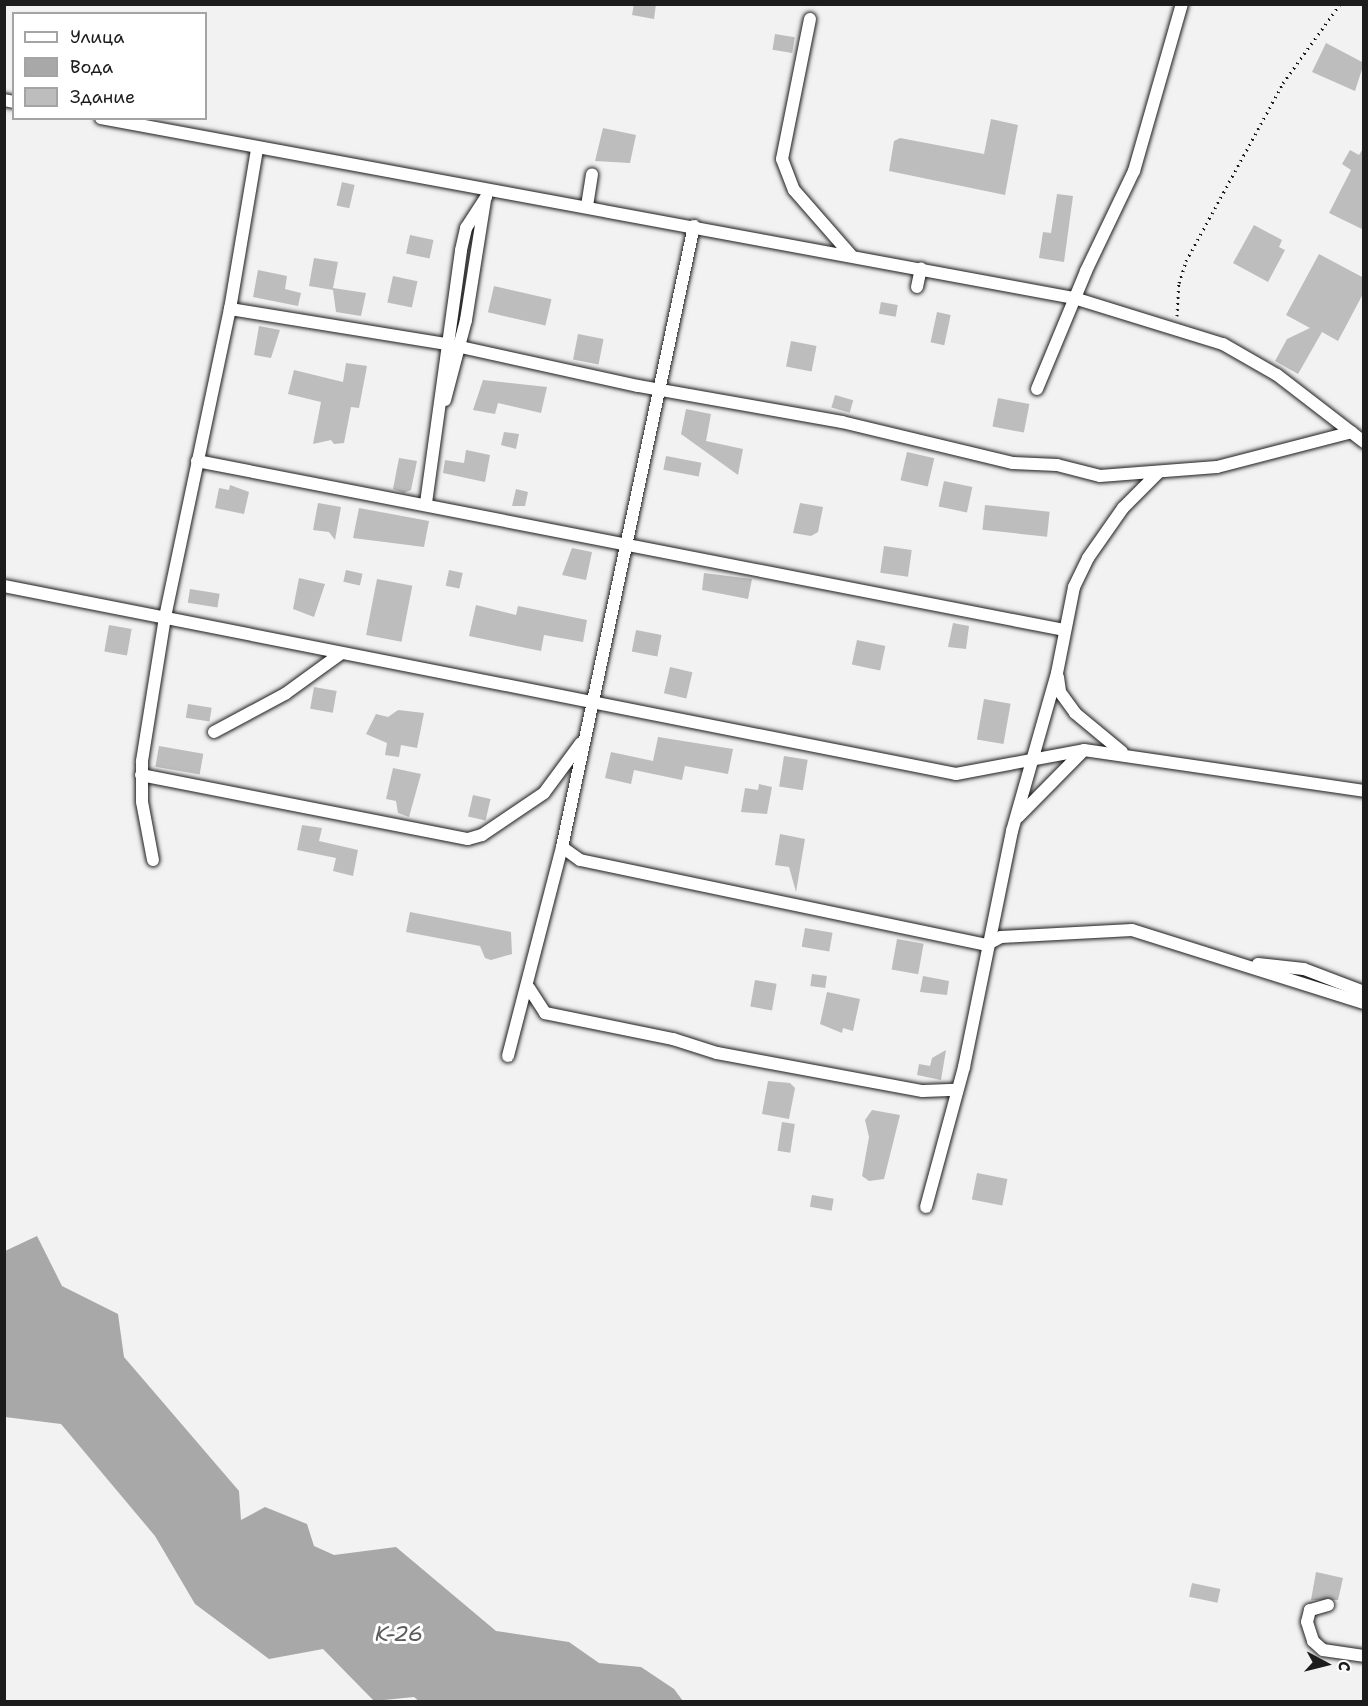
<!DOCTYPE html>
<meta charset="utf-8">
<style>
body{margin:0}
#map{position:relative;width:1368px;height:1706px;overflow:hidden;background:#f2f2f2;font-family:"Shantell Sans",sans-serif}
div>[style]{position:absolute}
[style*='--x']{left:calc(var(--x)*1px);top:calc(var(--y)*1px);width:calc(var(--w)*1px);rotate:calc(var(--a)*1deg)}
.water>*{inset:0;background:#a8a8a8}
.building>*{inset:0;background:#bdbdbd;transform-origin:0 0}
.path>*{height:3px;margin-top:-1.5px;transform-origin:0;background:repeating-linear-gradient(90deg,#1c1c1c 0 1.5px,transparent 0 6px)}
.roads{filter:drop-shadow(0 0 2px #1c1c1c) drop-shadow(0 0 2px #1c1c1c)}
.minor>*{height:12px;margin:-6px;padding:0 6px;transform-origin:6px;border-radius:6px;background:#fff}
span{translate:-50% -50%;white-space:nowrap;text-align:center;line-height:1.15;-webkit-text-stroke:6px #fff;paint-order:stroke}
.water-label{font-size:22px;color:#5b5b5b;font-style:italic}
.frame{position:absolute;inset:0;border:6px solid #1c1c1c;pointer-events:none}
.legend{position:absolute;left:12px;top:12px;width:195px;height:108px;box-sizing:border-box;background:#fff;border:2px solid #a4a4a4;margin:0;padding:8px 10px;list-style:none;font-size:18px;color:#1c1c1c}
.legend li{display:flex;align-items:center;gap:12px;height:30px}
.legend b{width:30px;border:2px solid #a4a4a4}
.north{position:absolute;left:1296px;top:1634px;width:60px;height:60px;-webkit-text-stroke:4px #fff;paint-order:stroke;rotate:97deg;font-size:16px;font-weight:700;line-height:24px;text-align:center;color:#1c1c1c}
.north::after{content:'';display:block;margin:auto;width:21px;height:27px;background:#1c1c1c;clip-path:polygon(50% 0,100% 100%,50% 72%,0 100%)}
</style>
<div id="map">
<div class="water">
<div style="clip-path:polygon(37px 1236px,62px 1286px,118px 1314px,124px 1357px,239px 1491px,241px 1520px,265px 1507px,307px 1524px,314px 1546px,334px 1555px,396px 1547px,496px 1631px,569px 1642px,599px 1663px,641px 1667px,674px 1689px,683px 1701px,420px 1702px,414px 1697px,374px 1701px,323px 1649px,269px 1659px,195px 1604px,155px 1536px,61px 1424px,5px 1417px,5px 1251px)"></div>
</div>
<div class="building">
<div style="clip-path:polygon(634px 4px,656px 4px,654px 19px,632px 15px)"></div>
<div style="left:775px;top:34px;width:20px;height:16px;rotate:9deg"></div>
<div style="clip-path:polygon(1326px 43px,1364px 63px,1355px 91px,1312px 72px)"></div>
<div style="clip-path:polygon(991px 119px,1018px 125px,1005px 195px,889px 171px,894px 141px,900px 138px,984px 154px)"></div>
<div style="clip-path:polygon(603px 128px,636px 135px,630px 163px,595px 161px)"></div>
<div style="clip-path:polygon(1364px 147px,1364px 230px,1329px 213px,1351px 170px,1342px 164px,1350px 150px,1359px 155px)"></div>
<div style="left:342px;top:182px;width:13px;height:24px;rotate:13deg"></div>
<div style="clip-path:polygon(1057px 194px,1073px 196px,1064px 262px,1039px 258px,1043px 232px,1051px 233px)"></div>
<div style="clip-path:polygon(1254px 225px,1282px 240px,1279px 247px,1285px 250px,1268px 282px,1233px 263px)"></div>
<div style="left:410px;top:235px;width:24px;height:19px;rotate:12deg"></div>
<div style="clip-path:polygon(1319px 254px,1364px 278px,1364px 292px,1338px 341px,1322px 332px,1298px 374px,1275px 361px,1287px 339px,1310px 328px,1286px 315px)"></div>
<div style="clip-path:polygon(314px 258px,338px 262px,333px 288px,366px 293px,361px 316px,336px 312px,333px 290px,309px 286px)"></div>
<div style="clip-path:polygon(258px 270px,287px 276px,285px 289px,301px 293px,298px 306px,253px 297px)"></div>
<div style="left:393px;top:276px;width:25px;height:27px;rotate:12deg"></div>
<div style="left:494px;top:286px;width:59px;height:27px;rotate:13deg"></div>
<div style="left:881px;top:302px;width:17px;height:12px;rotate:10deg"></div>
<div style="left:937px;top:312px;width:14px;height:31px;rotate:12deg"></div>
<div style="clip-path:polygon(259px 326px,280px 330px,271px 358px,254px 355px)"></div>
<div style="left:578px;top:334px;width:26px;height:26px;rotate:11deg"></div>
<div style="left:791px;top:341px;width:26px;height:26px;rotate:11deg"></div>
<div style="clip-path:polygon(346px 363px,367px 366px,359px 408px,351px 407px,344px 443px,334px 444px,331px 440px,313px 444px,321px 402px,288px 394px,294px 370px,343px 382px)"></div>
<div style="clip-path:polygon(483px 380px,547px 387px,541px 413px,498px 403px,495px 414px,473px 410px)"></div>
<div style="left:835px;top:395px;width:19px;height:13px;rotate:16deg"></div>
<div style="left:998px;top:398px;width:32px;height:29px;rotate:11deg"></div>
<div style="clip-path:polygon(686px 409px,711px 414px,706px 441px,743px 449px,738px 475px,681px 434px)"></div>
<div style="clip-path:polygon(504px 432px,519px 434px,516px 449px,501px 445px)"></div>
<div style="clip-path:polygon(466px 450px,490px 455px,485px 482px,443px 473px,445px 460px,464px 463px)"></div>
<div style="left:907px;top:452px;width:28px;height:29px;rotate:13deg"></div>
<div style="left:666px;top:456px;width:36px;height:14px;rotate:11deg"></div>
<div style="clip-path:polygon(399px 458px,417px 461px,411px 490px,404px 493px,393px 489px)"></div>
<div style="left:944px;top:481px;width:29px;height:26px;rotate:12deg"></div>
<div style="clip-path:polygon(230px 485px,249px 492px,244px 514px,215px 508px,219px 488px,229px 490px)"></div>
<div style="clip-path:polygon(516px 489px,528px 492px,525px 506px,512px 506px)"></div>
<div style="clip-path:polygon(318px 503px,341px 507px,335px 540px,329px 532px,313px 530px)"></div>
<div style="clip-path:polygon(800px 503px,823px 507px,818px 532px,811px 536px,793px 533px)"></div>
<div style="left:985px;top:505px;width:65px;height:25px;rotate:6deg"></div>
<div style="clip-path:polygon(359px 508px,429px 521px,424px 547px,353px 538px)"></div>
<div style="left:884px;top:546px;width:28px;height:27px;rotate:8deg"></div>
<div style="clip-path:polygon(572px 548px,592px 552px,586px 580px,562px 575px)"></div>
<div style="left:346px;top:570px;width:17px;height:12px;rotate:13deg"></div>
<div style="left:449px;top:570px;width:14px;height:16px;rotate:12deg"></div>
<div style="clip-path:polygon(704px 573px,752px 579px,748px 599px,702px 590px)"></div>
<div style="clip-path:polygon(299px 578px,325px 584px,314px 617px,293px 609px)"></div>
<div style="left:377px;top:579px;width:36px;height:57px;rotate:11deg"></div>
<div style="left:190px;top:589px;width:30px;height:14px;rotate:9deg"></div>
<div style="clip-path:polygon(476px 605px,516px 615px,518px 606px,587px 620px,583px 642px,544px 635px,541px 651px,469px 636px)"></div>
<div style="clip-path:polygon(953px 623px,969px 626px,966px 649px,948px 647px)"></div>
<div style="left:109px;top:625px;width:23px;height:27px;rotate:10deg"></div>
<div style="left:636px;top:630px;width:26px;height:22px;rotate:11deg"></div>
<div style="left:857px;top:640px;width:29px;height:25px;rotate:12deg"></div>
<div style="left:670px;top:667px;width:23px;height:27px;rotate:13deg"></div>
<div style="left:314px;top:687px;width:23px;height:22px;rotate:10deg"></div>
<div style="left:984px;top:699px;width:27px;height:41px;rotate:10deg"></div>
<div style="left:188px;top:704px;width:24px;height:14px;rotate:9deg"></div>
<div style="clip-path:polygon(398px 710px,424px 713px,417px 748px,401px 745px,399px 757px,385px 755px,387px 743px,366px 734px,376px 714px,388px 717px)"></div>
<div style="clip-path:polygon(658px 737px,733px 749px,728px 774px,685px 766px,682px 780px,634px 770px,631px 784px,605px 778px,611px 752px,653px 761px)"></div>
<div style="left:159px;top:746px;width:45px;height:21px;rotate:10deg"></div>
<div style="left:784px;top:756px;width:24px;height:31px;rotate:9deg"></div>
<div style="clip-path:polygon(393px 768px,421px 774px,409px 817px,398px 813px,396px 801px,386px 799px)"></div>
<div style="clip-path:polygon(759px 784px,772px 787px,767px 814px,741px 812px,745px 788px,758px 790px)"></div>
<div style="left:473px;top:795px;width:18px;height:22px;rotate:13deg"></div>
<div style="clip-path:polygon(302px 825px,322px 828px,319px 841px,358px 850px,353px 876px,333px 871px,336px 858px,297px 850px)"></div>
<div style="clip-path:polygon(780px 834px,805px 839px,796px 892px,789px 867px,775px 865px)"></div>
<div style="clip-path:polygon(410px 912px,511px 932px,512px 954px,491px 960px,485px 958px,480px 946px,406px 932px)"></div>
<div style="left:805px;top:928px;width:28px;height:19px;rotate:10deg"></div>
<div style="left:897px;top:939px;width:27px;height:31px;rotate:10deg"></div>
<div style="left:812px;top:974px;width:15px;height:12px;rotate:8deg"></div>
<div style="clip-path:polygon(923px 976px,949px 981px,947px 995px,920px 992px)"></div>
<div style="left:755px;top:980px;width:22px;height:27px;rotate:10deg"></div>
<div style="clip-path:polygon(827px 992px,860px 999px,853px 1031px,843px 1028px,842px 1033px,820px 1024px)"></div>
<div style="clip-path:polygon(946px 1050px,941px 1080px,917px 1075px,919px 1064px,930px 1066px,932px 1058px)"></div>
<div style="clip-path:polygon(768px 1081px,790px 1083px,795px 1088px,789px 1119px,762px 1114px)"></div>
<div style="clip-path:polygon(872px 1110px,900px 1115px,884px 1179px,869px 1181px,862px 1176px,869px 1137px,865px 1120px)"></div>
<div style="left:782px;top:1122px;width:13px;height:29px;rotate:9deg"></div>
<div style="left:977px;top:1173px;width:31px;height:27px;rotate:11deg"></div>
<div style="left:812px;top:1195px;width:22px;height:12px;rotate:10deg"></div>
<div style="clip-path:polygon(1316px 1572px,1343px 1578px,1338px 1600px,1311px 1600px)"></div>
<div style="left:1192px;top:1583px;width:29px;height:14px;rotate:12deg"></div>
</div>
<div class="path">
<div style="--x:1177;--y:316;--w:33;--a:-87"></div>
<div style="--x:1179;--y:283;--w:23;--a:-72"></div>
<div style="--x:1186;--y:261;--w:203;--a:-61.4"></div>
<div style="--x:1283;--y:83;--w:97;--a:-54.2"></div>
</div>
<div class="roads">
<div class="minor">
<div style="--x:810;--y:19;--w:143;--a:101.3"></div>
<div style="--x:782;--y:159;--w:33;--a:69"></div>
<div style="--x:794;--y:190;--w:86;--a:48.8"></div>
<div style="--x:4;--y:100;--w:10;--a:11"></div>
<div style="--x:101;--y:118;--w:990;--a:10.48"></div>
<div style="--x:1074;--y:298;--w:156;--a:17.2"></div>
<div style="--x:1223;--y:344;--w:62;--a:29.9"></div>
<div style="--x:1277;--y:375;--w:110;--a:37.6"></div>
<div style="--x:587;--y:206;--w:32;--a:-81"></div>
<div style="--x:917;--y:287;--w:19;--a:-78"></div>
<div style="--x:230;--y:309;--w:220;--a:9.2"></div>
<div style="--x:447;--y:344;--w:196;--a:12.4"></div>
<div style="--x:638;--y:386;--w:207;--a:10"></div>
<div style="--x:842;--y:422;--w:176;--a:13.5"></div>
<div style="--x:1013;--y:463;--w:44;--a:2.6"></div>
<div style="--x:1057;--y:465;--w:44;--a:14.3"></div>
<div style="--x:1100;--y:476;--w:117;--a:-4.4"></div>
<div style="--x:1217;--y:467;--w:139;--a:-14.5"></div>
<div style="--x:1037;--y:389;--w:128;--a:-67.4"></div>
<div style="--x:1086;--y:271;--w:111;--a:-64.4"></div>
<div style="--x:1134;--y:171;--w:174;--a:-74"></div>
<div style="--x:445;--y:400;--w:83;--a:-75.3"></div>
<div style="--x:466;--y:320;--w:121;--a:-81"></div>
<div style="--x:197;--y:461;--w:883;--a:11.03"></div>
<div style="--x:426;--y:503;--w:255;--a:-82.1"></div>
<div style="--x:461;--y:250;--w:23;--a:-77"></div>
<div style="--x:466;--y:228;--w:37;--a:-57"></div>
<div style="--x:4;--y:586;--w:970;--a:11.17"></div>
<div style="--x:956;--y:774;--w:130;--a:-10.6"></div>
<div style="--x:1084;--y:750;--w:283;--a:8.3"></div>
<div style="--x:1058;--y:677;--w:15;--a:82"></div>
<div style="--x:1060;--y:692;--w:26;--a:54"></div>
<div style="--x:1075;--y:713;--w:61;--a:39.7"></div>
<div style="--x:214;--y:732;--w:81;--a:-28.2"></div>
<div style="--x:285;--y:694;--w:68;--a:-36"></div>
<div style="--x:141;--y:775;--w:333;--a:11.1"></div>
<div style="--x:468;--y:839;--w:15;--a:-16"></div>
<div style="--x:482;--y:835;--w:75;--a:-34.1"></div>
<div style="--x:544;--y:793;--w:62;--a:-53.5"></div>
<div style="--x:1018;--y:817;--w:93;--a:-45.4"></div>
<div style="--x:562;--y:847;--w:22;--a:36"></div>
<div style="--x:580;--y:860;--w:415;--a:11.8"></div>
<div style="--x:986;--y:945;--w:17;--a:-28"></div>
<div style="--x:1001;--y:937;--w:131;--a:-3.1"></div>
<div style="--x:1132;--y:930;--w:243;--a:17.5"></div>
<div style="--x:153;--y:860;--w:59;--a:-100.7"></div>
<div style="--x:142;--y:802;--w:41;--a:-90"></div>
<div style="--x:142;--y:761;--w:146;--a:-80.9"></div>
<div style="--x:165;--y:617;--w:315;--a:-78.1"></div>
<div style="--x:230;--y:309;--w:162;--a:-80.4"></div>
<div style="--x:1258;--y:964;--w:46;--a:6.2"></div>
<div style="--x:1304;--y:969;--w:64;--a:21"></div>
<div style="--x:529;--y:988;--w:30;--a:57"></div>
<div style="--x:545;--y:1013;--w:131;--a:11.5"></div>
<div style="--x:673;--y:1039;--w:46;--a:17.7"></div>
<div style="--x:717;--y:1053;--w:209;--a:10.5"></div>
<div style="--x:923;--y:1091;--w:33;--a:-2"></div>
<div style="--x:508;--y:1056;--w:216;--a:-75.5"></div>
<div style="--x:562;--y:847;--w:635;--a:-78"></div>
<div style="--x:926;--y:1207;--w:145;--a:-74.8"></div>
<div style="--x:964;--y:1067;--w:241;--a:-78.5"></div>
<div style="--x:1012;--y:831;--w:164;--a:-74.1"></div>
<div style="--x:1057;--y:673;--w:88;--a:-78.8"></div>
<div style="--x:1074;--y:587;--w:32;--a:-64"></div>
<div style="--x:1088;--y:558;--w:61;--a:-55"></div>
<div style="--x:1123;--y:508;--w:49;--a:-45"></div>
<div style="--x:1328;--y:1605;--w:19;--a:164"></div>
<div style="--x:1310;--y:1610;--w:12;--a:104"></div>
<div style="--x:1307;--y:1622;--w:20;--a:72"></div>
<div style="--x:1313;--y:1641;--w:13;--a:42"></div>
<div style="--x:1323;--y:1650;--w:41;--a:8.3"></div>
</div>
</div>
<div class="water-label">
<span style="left:399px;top:1634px">К-26</span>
</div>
<div class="frame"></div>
<ul class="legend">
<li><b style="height:8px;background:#fff"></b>Улица</li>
<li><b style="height:16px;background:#a8a8a8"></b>Вода</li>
<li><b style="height:16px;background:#bdbdbd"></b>Здание</li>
</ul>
<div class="north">С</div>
</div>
